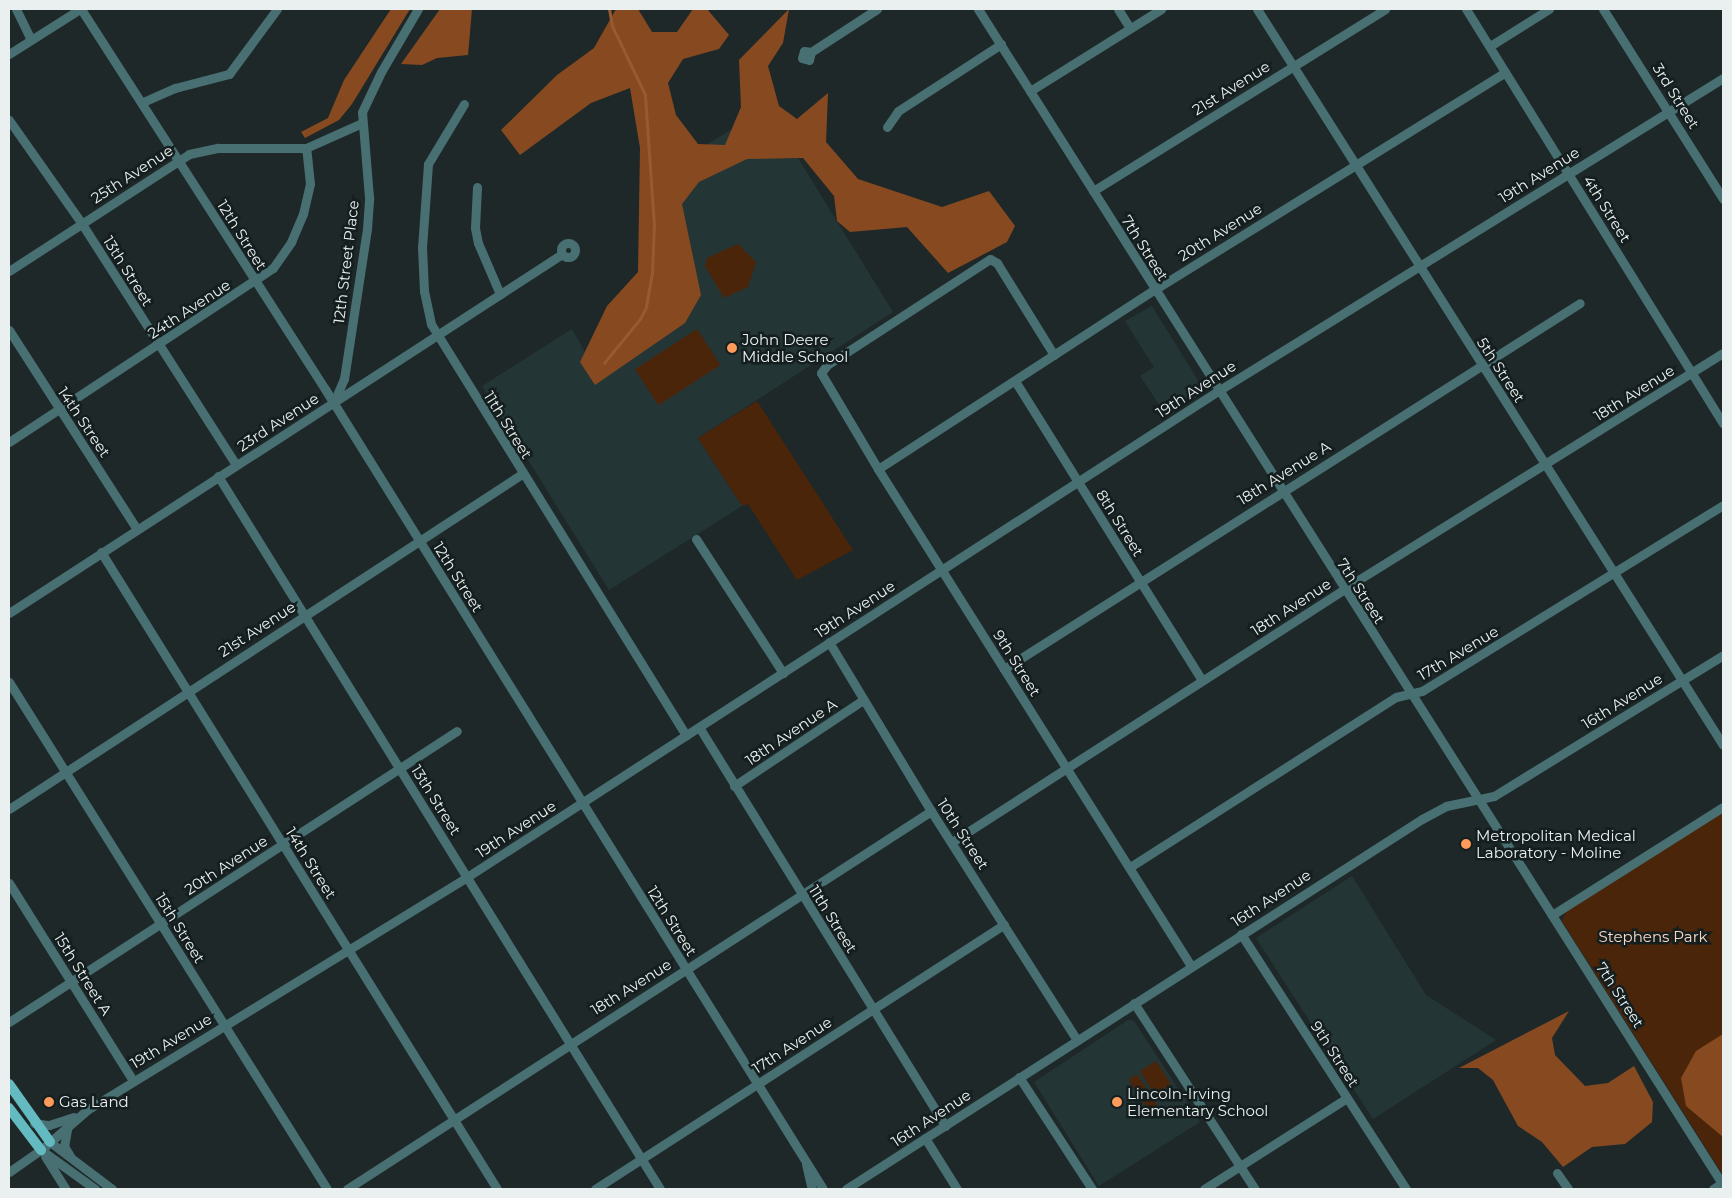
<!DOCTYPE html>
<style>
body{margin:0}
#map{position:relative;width:1732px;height:1198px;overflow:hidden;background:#1f2828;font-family:Montserrat,sans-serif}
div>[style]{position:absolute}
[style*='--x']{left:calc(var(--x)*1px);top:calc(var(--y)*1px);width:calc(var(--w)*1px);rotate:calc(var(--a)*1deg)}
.built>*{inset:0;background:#243536}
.green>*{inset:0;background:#4b2509;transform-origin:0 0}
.forest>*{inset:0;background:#874a20}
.stream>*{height:2.5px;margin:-1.25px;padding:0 1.25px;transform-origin:1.25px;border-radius:1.25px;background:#985a30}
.minor>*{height:9px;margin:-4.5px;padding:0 4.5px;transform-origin:4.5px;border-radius:4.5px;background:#487073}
.minor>.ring{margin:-4.5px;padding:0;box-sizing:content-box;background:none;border:9px solid #487073;border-radius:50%}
.major>*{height:10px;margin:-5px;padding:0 5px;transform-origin:5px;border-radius:5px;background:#63bbc1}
.dots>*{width:14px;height:14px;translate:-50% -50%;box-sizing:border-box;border:2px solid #151e1f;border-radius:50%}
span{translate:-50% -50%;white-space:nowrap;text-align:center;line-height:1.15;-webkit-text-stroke:5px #151e1f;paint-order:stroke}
.street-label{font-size:15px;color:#eaf0f0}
.poi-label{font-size:15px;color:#eaf0f0}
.left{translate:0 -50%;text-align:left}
.park-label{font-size:15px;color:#fcd7c0}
.frame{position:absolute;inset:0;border:10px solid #eaf0f0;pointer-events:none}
</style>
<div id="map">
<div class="built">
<div style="clip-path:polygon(767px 108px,893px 312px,698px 438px,742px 506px,609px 590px,482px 386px,572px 329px,600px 378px,650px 317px,655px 176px)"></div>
<div style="clip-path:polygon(1152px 306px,1202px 387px,1164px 412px,1140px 376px,1154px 367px,1125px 321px)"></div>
<div style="clip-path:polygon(1352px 876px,1426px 995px,1496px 1040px,1373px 1119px,1256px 938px)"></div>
<div style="clip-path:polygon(1128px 1020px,1134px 1021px,1200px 1122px,1099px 1186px,1034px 1082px)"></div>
</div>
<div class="green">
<div style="clip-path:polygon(738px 244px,756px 262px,748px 287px,724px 298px,705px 266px,707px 258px)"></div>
<div style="left:697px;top:329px;width:43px;height:74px;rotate:57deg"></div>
<div style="clip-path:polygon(757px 401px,853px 550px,797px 580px,748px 504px,742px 506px,698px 438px)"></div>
<div style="clip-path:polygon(1723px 812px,1723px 1175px,1562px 921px,1567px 909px)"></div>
<div style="clip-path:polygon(1156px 1061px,1171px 1084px,1159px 1092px,1156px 1087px,1152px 1090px,1140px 1071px)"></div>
<div style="left:1137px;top:1074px;width:40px;height:10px;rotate:57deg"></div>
</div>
<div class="forest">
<div style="clip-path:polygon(391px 9px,410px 9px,352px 104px,339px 120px,305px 138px,301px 132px,328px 118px,344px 80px)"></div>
<div style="clip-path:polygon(440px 9px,472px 9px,468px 55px,437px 58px,422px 65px,401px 64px)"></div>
<div style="clip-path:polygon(616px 9px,638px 9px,652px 32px,677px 32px,693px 9px,707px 9px,729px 35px,719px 49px,683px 59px,668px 83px,676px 115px,698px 144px,725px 145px,741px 107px,739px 60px,789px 9px,783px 43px,768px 66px,779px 106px,797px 119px,828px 93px,826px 142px,858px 179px,942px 207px,989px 191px,1015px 226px,1007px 242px,948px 273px,907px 227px,850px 232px,837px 221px,834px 196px,803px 158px,747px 159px,699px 182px,682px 204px,701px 295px,685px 323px,595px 385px,580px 362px,607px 306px,638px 272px,640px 148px,630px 88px,591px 103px,520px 155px,501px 130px,557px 75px,594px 48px)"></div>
<div style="clip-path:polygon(1569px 1011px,1552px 1038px,1555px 1055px,1585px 1086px,1608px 1083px,1634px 1066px,1653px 1102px,1652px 1122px,1625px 1144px,1592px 1147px,1563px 1167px,1542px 1142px,1518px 1126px,1493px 1080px,1478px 1068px,1459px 1068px)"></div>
<div style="clip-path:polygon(1723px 1034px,1723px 1137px,1686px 1106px,1681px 1078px,1696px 1051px)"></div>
</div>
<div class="stream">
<div style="--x:604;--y:363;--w:57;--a:-50.7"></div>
<div style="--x:640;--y:319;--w:13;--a:-63"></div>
<div style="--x:646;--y:307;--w:36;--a:-80"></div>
<div style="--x:652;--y:272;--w:47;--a:-87.6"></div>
<div style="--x:654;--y:225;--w:130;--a:-94"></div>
<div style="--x:645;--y:95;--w:76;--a:-115.6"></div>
<div style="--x:612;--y:26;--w:17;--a:-100"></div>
</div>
<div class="minor">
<div style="--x:16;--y:9;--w:34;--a:64"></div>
<div style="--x:81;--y:9;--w:452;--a:57.3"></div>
<div style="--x:325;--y:389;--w:942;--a:58.1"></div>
<div style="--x:978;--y:9;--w:1392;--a:57.65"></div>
<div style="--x:1118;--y:9;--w:22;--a:58"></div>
<div style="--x:1257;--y:9;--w:871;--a:57.66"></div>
<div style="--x:1466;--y:9;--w:488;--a:58.2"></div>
<div style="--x:1603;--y:9;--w:225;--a:57.7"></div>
<div style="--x:1490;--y:46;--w:70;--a:-32.1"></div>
<div style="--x:811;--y:52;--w:8;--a:104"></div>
<div style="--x:809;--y:60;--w:7;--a:-164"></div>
<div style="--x:802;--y:58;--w:7;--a:-74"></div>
<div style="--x:804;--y:51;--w:7;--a:8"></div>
<div style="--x:811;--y:52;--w:79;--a:-33.1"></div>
<div style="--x:9;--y:54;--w:84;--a:-32.4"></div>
<div style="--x:1030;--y:91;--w:155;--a:-32"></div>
<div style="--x:143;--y:102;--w:35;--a:-24"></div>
<div style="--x:175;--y:88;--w:56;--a:-14.5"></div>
<div style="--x:229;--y:74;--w:81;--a:-53.6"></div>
<div style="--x:464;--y:104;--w:70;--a:121"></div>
<div style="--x:428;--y:164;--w:83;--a:94.1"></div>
<div style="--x:422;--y:247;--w:44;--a:87.4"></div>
<div style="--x:424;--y:291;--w:34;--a:78"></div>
<div style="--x:431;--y:324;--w:484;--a:58.2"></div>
<div style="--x:9;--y:120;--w:127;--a:54.9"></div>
<div style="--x:82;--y:224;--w:286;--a:57.4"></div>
<div style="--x:887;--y:127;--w:19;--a:-55"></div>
<div style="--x:898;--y:111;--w:123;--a:-33"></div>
<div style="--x:477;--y:187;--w:41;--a:92.8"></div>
<div style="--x:475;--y:228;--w:15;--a:79"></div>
<div style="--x:478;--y:243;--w:56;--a:66.7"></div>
<div style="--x:1093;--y:191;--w:344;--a:-31.9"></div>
<div class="ring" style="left:561px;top:243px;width:5px;height:5px"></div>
<div style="--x:9;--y:271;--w:215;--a:-33"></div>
<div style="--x:189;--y:154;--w:30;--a:-12"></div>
<div style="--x:218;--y:148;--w:88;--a:0"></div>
<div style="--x:306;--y:148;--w:61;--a:-24.1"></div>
<div style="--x:9;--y:330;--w:237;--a:57.3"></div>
<div style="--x:1054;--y:355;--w:108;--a:-121.8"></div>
<div style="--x:997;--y:263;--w:8;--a:-150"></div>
<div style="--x:990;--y:259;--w:194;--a:147"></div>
<div style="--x:827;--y:365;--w:10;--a:127"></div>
<div style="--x:821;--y:373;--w:112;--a:59.3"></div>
<div style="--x:878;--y:469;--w:587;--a:57.8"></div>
<div style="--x:1015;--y:381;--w:353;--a:58"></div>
<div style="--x:334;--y:402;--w:25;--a:-67"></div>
<div style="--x:344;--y:379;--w:152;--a:-81.3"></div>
<div style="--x:367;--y:229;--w:32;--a:-86"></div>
<div style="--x:369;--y:197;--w:85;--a:-94.7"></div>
<div style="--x:362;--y:112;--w:44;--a:-64.6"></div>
<div style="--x:381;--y:72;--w:73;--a:-59.6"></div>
<div style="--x:9;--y:442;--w:316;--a:-33.4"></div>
<div style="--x:273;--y:268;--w:32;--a:-55"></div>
<div style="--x:291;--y:242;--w:30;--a:-67"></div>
<div style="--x:303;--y:214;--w:31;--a:-77"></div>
<div style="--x:310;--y:184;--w:36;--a:-96"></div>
<div style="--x:878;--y:469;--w:329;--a:-33"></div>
<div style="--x:1154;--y:290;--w:413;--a:-31.8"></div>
<div style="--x:218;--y:476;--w:839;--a:58.2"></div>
<div style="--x:696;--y:539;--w:160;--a:57"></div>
<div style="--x:101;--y:552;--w:750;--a:58.13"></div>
<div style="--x:9;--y:613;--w:659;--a:-32.99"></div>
<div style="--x:829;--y:642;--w:197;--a:58.9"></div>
<div style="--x:931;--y:811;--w:272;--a:57.5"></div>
<div style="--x:1004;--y:669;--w:682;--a:-32.43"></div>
<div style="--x:9;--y:682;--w:598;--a:57.9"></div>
<div style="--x:699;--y:727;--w:469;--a:58.3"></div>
<div style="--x:734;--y:786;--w:155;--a:-33.7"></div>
<div style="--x:9;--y:809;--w:613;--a:-33.15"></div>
<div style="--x:952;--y:842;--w:480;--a:-32.8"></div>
<div style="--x:1355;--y:582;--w:433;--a:-31.9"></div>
<div style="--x:1130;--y:867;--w:316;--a:-32.6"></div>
<div style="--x:1396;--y:697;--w:27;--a:-13"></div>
<div style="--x:1422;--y:691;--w:354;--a:-31.7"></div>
<div style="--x:9;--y:883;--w:234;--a:57.9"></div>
<div style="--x:1552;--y:915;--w:202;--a:-32.3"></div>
<div style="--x:1241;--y:934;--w:304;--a:57.1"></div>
<div style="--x:1134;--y:1003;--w:222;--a:57"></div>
<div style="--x:9;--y:1022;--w:534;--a:-33.01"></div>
<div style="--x:1019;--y:1077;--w:134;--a:56.9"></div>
<div style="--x:34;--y:1123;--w:15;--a:8"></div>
<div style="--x:49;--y:1125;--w:26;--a:-18"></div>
<div style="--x:68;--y:1124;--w:22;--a:100"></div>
<div style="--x:64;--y:1146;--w:12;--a:59"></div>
<div style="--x:925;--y:1138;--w:60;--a:57.9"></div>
<div style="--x:50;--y:1142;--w:78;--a:37.2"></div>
<div style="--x:41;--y:1150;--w:67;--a:35.8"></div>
<div style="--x:45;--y:1156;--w:39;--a:58"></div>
<div style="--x:806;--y:1164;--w:26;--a:77"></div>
<div style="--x:9;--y:1172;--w:39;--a:-35"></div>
<div style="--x:41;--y:1150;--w:61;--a:-41"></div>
<div style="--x:87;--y:1110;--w:446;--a:-31.5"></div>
<div style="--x:467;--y:877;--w:895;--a:-32.91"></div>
<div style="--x:1218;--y:391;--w:594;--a:-31.79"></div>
<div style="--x:1557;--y:1173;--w:19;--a:55"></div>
<div style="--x:347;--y:1189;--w:696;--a:-32.91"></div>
<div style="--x:595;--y:1189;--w:487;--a:-32.9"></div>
<div style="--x:846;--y:1189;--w:685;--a:-32.72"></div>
<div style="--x:1422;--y:819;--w:27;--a:-28"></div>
<div style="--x:1446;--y:806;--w:49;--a:-11.8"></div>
<div style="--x:1494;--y:796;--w:269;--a:-31.6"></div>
<div style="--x:1204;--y:1189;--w:169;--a:-32.5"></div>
<div style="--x:1713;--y:1189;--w:11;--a:-34"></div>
</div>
<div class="major">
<div style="--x:9;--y:1084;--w:71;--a:54.7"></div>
<div style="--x:9;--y:1108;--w:53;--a:52.7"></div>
</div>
<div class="dots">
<div style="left:732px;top:348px;background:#ff9b5a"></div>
<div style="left:1466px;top:844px;background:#ff9b5a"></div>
<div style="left:49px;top:1102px;background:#ff9b5a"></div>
<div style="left:1117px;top:1102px;background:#ff9b5a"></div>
</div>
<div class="street-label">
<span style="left:1231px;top:88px;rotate:-32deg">21st Avenue</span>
<span style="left:1676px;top:96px;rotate:58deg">3rd Street</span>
<span style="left:132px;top:174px;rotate:-33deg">25th Avenue</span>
<span style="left:1539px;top:175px;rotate:-32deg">19th Avenue</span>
<span style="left:1607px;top:209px;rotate:58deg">4th Street</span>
<span style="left:1220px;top:232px;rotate:-32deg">20th Avenue</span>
<span style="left:242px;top:235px;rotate:58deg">12th Street</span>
<span style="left:1145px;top:248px;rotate:58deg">7th Street</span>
<span style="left:346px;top:262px;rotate:-83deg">12th Street Place</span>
<span style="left:128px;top:271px;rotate:58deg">13th Street</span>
<span style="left:189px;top:309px;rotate:-33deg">24th Avenue</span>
<span style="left:1501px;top:370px;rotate:57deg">5th Street</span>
<span style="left:1196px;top:389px;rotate:-33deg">19th Avenue</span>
<span style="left:1634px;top:393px;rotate:-32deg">18th Avenue</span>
<span style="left:84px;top:422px;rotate:56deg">14th Street</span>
<span style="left:278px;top:422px;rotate:-33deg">23rd Avenue</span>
<span style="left:508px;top:425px;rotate:58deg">11th Street</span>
<span style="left:1284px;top:473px;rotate:-32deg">18th Avenue A</span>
<span style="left:1120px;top:523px;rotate:58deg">8th Street</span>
<span style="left:458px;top:577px;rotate:58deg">12th Street</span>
<span style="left:1361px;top:591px;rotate:57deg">7th Street</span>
<span style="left:1291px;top:607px;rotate:-33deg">18th Avenue</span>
<span style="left:855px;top:609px;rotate:-33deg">19th Avenue</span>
<span style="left:257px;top:629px;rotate:-33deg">21st Avenue</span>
<span style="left:1458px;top:653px;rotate:-31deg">17th Avenue</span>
<span style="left:1017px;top:663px;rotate:58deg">9th Street</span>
<span style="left:1622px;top:701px;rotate:-32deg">16th Avenue</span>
<span style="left:791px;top:732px;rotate:-34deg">18th Avenue A</span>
<span style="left:436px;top:800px;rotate:58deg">13th Street</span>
<span style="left:516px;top:829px;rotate:-33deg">19th Avenue</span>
<span style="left:963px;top:834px;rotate:57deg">10th Street</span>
<span style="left:311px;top:863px;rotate:58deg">14th Street</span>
<span style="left:226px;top:865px;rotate:-33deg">20th Avenue</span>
<span style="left:1271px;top:898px;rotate:-33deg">16th Avenue</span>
<span style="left:833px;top:919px;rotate:58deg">11th Street</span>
<span style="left:672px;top:921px;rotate:58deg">12th Street</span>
<span style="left:180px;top:928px;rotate:58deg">15th Street</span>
<span style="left:83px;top:974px;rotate:58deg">15th Street A</span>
<span style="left:631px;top:987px;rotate:-32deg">18th Avenue</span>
<span style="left:1620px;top:995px;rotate:57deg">7th Street</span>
<span style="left:171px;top:1041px;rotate:-31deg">19th Avenue</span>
<span style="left:792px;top:1045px;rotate:-33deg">17th Avenue</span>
<span style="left:1335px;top:1054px;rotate:57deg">9th Street</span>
<span style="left:931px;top:1118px;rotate:-33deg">16th Avenue</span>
</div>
<div class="poi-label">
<span class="left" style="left:742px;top:348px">John Deere<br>Middle School</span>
<span class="left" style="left:1476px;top:844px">Metropolitan Medical<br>Laboratory - Moline</span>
<span class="left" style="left:1127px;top:1102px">Lincoln-Irving<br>Elementary School</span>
<span class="left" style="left:59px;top:1102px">Gas Land</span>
</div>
<div class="park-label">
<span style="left:1653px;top:937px">Stephens Park</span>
</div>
<div class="frame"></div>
</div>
